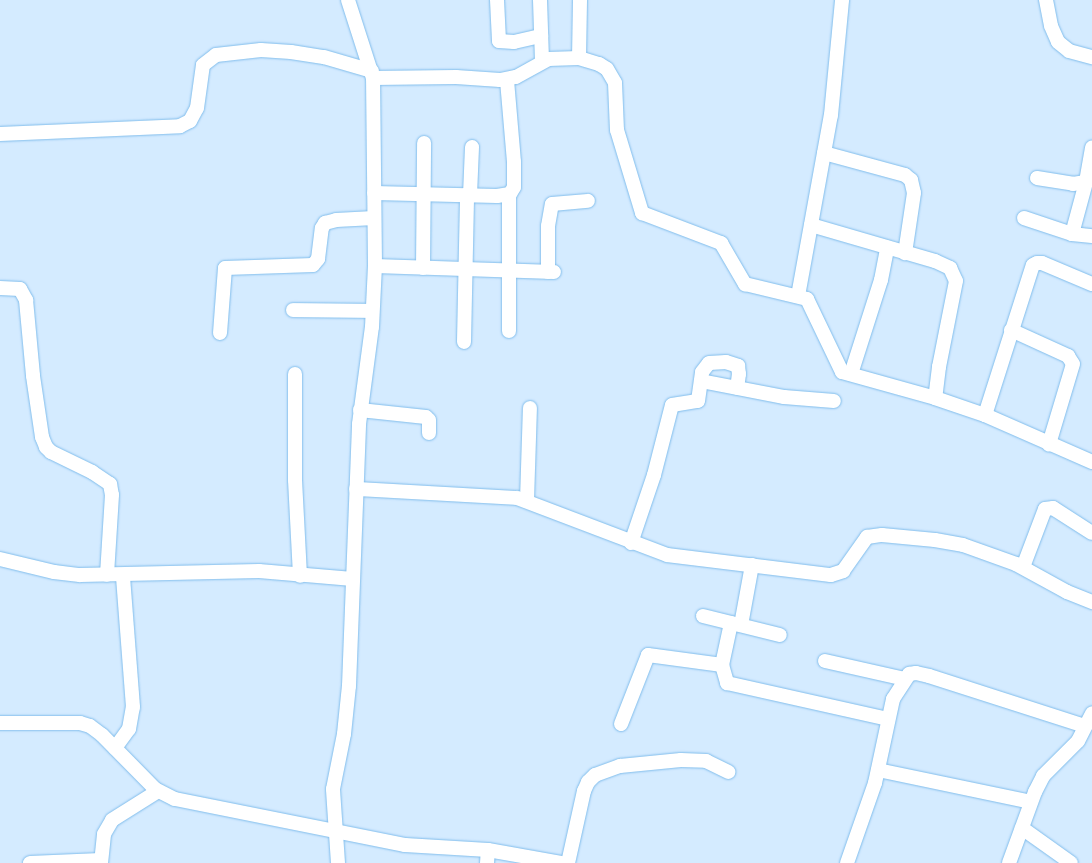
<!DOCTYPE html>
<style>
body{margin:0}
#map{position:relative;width:1092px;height:863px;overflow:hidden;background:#d4ebff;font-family:Montserrat,sans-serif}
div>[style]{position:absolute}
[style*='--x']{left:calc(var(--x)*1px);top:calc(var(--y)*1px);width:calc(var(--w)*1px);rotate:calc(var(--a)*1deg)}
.roads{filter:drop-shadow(0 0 1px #81bdec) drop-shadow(0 0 1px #81bdec)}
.minor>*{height:14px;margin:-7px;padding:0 7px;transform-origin:7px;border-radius:7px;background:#fff}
span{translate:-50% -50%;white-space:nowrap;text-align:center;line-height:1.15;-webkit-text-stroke:4.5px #fff;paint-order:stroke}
</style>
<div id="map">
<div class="roads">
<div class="minor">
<div style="--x:497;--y:0;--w:41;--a:87.2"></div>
<div style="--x:499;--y:41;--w:15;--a:4"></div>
<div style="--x:514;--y:42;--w:28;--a:-13"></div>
<div style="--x:540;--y:0;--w:61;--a:88.1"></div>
<div style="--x:1046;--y:0;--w:26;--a:79"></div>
<div style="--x:1051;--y:26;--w:17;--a:66"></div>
<div style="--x:1058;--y:42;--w:14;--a:39"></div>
<div style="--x:1069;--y:51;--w:24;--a:15"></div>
<div style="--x:579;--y:58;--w:58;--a:-89"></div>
<div style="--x:373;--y:78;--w:83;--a:-0.7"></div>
<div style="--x:456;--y:77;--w:44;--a:3.9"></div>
<div style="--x:500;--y:80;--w:16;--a:-11"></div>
<div style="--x:516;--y:77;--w:37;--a:-29"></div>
<div style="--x:548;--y:59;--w:31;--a:-2"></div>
<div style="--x:579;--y:58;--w:21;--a:17"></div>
<div style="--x:599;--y:64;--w:9;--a:32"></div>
<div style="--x:607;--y:69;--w:16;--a:60"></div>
<div style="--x:615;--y:83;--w:47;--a:87.6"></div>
<div style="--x:617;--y:130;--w:87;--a:73.2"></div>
<div style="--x:642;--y:213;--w:85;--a:20.8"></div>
<div style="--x:721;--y:243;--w:48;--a:59.7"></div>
<div style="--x:745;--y:284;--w:64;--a:13.6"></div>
<div style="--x:807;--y:299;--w:81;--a:64.4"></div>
<div style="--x:842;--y:372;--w:97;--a:15.6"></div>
<div style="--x:0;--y:134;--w:180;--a:-2.5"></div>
<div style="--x:180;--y:126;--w:11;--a:-27"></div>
<div style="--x:190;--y:121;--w:15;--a:-62"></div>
<div style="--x:197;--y:108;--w:43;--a:-82.1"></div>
<div style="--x:203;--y:65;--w:16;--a:-38"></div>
<div style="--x:216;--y:55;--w:45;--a:-6.3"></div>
<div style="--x:261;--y:50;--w:30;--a:4"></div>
<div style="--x:291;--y:52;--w:33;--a:9"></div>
<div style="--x:324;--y:57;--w:50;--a:16.3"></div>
<div style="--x:824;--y:153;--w:84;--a:15.2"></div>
<div style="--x:905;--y:175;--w:8;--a:40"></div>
<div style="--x:911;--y:180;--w:13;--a:77"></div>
<div style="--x:914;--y:193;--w:61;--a:98.5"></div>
<div style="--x:1037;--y:178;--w:36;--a:9"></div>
<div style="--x:1073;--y:184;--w:13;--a:-9"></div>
<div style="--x:374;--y:193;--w:123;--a:1.4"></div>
<div style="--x:497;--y:196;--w:13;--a:-9"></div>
<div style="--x:510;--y:194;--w:8;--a:-60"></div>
<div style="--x:514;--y:187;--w:25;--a:-90"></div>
<div style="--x:514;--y:162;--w:82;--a:-94.9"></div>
<div style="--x:470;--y:195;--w:48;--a:-87.6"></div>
<div style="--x:509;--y:195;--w:136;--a:90"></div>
<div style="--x:1024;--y:218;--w:51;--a:18.4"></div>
<div style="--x:1072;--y:234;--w:20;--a:6"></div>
<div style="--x:811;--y:225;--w:129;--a:16.2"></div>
<div style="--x:935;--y:261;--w:17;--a:25"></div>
<div style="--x:950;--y:268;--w:14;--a:65"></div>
<div style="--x:956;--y:281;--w:88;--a:101.2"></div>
<div style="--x:939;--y:367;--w:31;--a:97"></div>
<div style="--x:935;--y:398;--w:53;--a:18.8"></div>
<div style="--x:985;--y:415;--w:117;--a:23.7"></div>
<div style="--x:1072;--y:234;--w:54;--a:-74.9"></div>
<div style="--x:1086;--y:182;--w:35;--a:-80"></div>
<div style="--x:375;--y:266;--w:179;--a:1.9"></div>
<div style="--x:423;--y:268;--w:125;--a:-89.5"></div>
<div style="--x:548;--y:272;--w:46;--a:-90"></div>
<div style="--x:548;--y:226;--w:22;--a:-80"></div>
<div style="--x:552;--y:204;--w:36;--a:-5"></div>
<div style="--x:0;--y:288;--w:20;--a:3"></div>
<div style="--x:20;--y:289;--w:13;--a:61"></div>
<div style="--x:26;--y:300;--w:76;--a:84.7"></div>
<div style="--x:33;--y:376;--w:62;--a:81.6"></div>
<div style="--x:42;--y:437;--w:11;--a:68"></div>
<div style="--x:46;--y:447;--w:7;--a:45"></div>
<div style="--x:51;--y:452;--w:46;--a:26"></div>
<div style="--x:92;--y:472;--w:22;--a:34"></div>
<div style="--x:110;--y:484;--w:11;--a:80"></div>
<div style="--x:112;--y:495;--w:80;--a:93.6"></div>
<div style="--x:798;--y:296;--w:184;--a:-79.7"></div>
<div style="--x:831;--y:115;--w:116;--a:-84.5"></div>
<div style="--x:293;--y:310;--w:79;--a:0.7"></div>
<div style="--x:1011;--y:330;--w:63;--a:24.5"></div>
<div style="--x:1068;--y:356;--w:9;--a:58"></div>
<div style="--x:1073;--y:364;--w:84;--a:106.7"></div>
<div style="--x:220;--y:333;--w:65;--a:-85.6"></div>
<div style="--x:225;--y:268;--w:88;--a:-2"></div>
<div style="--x:313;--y:265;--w:8;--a:-50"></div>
<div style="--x:318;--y:259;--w:31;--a:-83"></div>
<div style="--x:322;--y:228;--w:6;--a:-59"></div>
<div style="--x:325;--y:223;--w:11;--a:-15"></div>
<div style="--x:336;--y:220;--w:38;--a:-3"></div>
<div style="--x:464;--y:342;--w:148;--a:-88.8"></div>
<div style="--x:295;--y:374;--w:106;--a:90"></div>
<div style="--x:295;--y:480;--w:96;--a:87"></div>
<div style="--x:851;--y:374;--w:99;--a:-72.3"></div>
<div style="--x:881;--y:280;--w:33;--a:-79"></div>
<div style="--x:701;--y:381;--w:85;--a:10.9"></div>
<div style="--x:784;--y:397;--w:50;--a:4.6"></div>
<div style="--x:360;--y:410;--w:66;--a:6.1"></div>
<div style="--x:426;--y:417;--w:4;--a:45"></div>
<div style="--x:429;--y:420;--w:13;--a:90"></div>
<div style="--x:985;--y:415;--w:157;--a:-72.3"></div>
<div style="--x:1033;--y:265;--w:4;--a:-27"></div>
<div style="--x:1037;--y:263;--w:5;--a:0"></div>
<div style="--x:1042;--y:263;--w:54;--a:22.8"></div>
<div style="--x:356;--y:489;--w:161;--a:3.2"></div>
<div style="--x:517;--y:498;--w:160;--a:20.8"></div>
<div style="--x:667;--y:555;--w:165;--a:7"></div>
<div style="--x:831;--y:575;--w:13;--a:-18"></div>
<div style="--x:843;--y:571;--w:42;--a:-54.8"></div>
<div style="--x:867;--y:537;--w:15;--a:-8"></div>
<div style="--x:882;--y:535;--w:53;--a:5.4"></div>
<div style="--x:935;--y:540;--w:28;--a:10"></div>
<div style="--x:963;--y:545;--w:56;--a:19.7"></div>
<div style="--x:1016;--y:564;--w:58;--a:28.8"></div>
<div style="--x:1067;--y:592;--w:27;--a:22"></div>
<div style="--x:527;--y:501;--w:93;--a:-88.2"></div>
<div style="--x:631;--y:543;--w:72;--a:-71.3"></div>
<div style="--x:654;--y:475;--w:72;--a:-75.6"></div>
<div style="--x:672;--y:405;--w:26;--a:-9"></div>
<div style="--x:698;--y:401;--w:29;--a:-82"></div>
<div style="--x:702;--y:372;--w:11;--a:-52"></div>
<div style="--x:709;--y:363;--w:17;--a:-3"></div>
<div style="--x:726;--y:362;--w:13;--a:18"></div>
<div style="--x:738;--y:366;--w:8;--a:83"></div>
<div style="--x:739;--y:374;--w:14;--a:98"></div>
<div style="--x:0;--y:559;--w:56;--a:13.5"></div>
<div style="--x:54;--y:572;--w:26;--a:7"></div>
<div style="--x:80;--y:575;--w:179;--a:-1.3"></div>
<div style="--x:259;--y:571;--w:94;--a:4.9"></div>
<div style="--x:1023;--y:567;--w:62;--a:-69.2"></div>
<div style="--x:1045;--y:509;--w:8;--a:-7"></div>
<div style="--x:1053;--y:508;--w:46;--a:32.7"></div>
<div style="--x:703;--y:616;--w:79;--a:13.9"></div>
<div style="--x:731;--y:623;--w:43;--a:102.1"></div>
<div style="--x:722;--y:665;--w:19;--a:74"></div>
<div style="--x:727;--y:683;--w:165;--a:12.6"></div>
<div style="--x:741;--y:625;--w:61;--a:-79.6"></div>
<div style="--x:825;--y:661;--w:82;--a:12.7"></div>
<div style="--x:0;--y:723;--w:80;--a:0"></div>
<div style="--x:80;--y:723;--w:10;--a:17"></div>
<div style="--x:90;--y:726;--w:15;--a:37"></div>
<div style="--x:102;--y:735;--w:76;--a:45.5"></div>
<div style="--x:155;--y:789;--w:22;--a:27"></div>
<div style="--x:175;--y:799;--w:235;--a:11.3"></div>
<div style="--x:405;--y:845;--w:83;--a:3.4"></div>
<div style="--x:488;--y:850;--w:74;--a:10.1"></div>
<div style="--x:621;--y:724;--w:74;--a:-68.6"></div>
<div style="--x:648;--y:655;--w:75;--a:7.7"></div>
<div style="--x:115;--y:748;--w:24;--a:-54"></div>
<div style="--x:129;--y:729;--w:22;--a:-80"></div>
<div style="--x:133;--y:707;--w:131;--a:-94.4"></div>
<div style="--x:878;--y:770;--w:156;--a:11.8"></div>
<div style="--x:1022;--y:828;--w:60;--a:35.5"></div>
<div style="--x:30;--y:863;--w:71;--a:-2.4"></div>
<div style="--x:101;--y:863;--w:29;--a:-84"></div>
<div style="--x:104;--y:834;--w:16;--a:-60"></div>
<div style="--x:112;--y:820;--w:54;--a:-32.2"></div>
<div style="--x:338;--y:863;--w:74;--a:-93.9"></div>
<div style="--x:333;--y:789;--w:56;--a:-78.7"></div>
<div style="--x:344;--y:734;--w:48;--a:-84.1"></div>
<div style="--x:349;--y:686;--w:262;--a:-87.8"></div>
<div style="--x:359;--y:424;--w:98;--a:-82.4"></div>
<div style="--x:372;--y:327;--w:61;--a:-87.2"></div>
<div style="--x:375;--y:266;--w:188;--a:-90.6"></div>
<div style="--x:373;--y:78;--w:82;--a:-107.8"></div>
<div style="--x:487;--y:863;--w:13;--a:-86"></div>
<div style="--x:568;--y:863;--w:74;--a:-77.5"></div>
<div style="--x:584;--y:791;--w:10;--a:-66"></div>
<div style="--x:588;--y:782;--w:10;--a:-45"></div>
<div style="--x:595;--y:775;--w:27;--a:-20"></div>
<div style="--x:620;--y:766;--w:61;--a:-5.6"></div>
<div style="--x:681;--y:760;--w:25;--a:2"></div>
<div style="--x:706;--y:761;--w:25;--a:26"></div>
<div style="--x:847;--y:863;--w:85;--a:-70.7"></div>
<div style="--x:875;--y:783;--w:86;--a:-77.9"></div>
<div style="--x:893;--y:699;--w:30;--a:-57"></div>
<div style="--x:909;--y:674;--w:7;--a:-8"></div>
<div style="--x:916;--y:673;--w:13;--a:13"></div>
<div style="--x:929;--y:676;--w:164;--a:17.8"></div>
<div style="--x:1009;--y:863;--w:76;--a:-69.9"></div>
<div style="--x:1035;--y:792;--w:18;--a:-63"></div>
<div style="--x:1043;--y:776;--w:49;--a:-45"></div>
<div style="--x:1078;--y:741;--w:31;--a:-63"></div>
</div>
</div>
</div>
